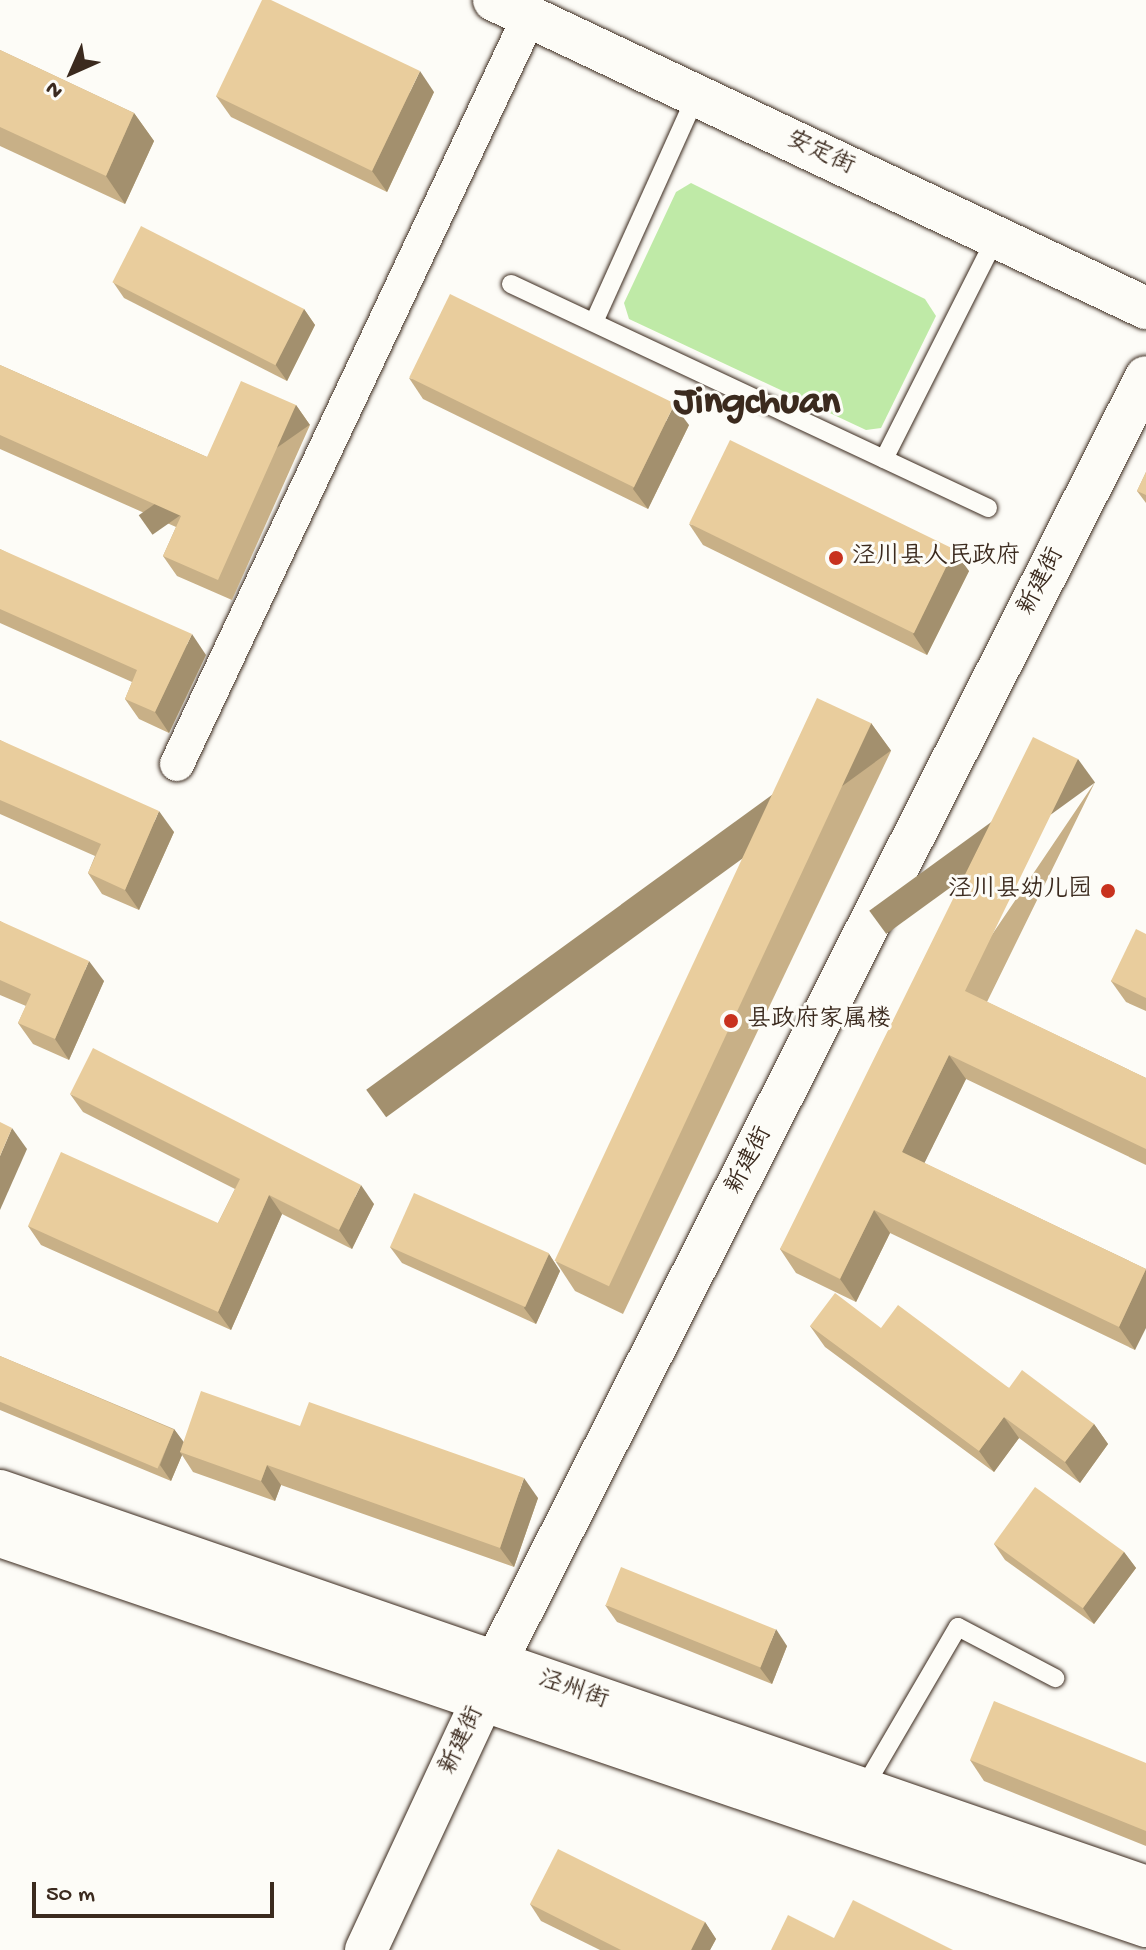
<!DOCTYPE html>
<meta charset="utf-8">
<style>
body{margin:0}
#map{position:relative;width:1146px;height:1950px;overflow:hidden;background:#fdfcf7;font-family:"Gochi Hand","LXGW WenKai TC",sans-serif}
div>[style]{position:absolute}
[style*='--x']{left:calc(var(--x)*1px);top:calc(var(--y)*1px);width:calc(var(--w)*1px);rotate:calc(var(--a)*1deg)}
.green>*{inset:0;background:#bfeaa7}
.roads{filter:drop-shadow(0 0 2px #3b2a1e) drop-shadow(0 0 2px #3b2a1e)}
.service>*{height:18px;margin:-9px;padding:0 9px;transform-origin:9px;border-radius:9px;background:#fdfcf7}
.minor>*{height:34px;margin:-17px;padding:0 17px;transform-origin:17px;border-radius:17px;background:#fdfcf7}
.tertiary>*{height:42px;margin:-21px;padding:0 21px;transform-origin:21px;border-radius:21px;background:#fdfcf7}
.secondary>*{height:44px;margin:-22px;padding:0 22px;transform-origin:22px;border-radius:22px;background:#fdfcf7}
.wall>*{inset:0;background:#c8b087}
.shaded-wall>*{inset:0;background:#a3906e;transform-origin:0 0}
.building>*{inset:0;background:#e9cd9d;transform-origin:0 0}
.dots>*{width:22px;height:22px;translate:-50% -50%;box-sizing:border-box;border:4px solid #fdfcf7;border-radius:50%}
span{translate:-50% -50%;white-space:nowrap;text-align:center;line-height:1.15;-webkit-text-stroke:6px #fdfcf7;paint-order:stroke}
.street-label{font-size:24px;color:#3b2a1e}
.poi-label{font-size:24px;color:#3b2a1e}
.left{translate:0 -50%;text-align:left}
.right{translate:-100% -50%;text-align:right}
.town-label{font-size:40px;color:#3b2a1e;font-weight:700}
.north{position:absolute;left:32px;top:32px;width:80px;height:80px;-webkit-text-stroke:6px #fdfcf7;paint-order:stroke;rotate:225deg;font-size:22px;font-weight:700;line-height:32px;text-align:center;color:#3b2a1e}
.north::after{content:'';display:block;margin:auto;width:28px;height:36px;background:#3b2a1e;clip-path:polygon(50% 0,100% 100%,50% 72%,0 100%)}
.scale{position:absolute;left:32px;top:1882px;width:242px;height:36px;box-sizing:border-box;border:4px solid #3b2a1e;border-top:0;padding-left:10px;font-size:24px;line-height:28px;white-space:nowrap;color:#3b2a1e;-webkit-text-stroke:6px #fdfcf7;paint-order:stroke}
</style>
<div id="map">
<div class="green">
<div style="clip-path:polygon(691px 183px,925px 299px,936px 316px,881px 428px,866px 430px,629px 319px,624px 303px,676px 192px)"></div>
</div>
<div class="roads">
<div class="service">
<div style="--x:511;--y:284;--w:527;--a:25.15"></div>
<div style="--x:594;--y:322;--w:248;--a:-65.7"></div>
<div style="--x:884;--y:459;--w:249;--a:-63.2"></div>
<div style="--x:862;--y:1791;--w:190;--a:-59.7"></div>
<div style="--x:958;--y:1627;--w:110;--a:27.7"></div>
</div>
<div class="minor">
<div style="--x:177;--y:764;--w:826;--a:-64.77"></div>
</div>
<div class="tertiary">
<div style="--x:494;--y:0;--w:721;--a:25.29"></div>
<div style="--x:366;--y:1950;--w:279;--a:-65"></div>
<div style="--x:484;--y:1697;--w:35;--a:-72"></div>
<div style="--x:495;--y:1664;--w:1442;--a:-63.17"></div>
</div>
<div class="secondary">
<div style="--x:0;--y:1492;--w:1212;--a:19.06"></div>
<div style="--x:0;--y:1535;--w:1211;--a:18.79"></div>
</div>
</div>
<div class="wall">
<div style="clip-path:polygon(0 50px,134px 113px,154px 141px,125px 204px,0 146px)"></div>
<div style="clip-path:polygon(434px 92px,387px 192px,231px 117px,216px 96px)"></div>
<div style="clip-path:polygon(113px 282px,304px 309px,315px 325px,287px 381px,124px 298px)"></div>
<div style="clip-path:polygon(0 365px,207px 457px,296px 405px,310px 425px,232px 600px,177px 576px,163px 556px,176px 527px,0 449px)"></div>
<div style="clip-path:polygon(409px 378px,689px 425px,648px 509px,423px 399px)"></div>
<div style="clip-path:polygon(1146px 472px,1146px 503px,1137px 491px)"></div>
<div style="clip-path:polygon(689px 524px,969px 571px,927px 655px,703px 545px)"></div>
<div style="clip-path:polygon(0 549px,206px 655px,169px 733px,139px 719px,125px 699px,132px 682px,0 623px)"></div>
<div style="clip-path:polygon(871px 723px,891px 751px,623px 1314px,575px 1291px,556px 1262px)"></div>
<div style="clip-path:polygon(0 740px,174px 832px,139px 910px,102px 894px,88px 873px,95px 856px,0 814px)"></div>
<div style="clip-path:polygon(1095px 782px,987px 1002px,1146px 1078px,1146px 1165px,966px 1079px,924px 1163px,1146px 1269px,1135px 1350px,890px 1233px,856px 1302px,796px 1273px,780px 1249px)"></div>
<div style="clip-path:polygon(0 921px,104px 981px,69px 1060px,33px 1044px,18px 1023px,26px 1006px,0 995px)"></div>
<div style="clip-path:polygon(1146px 934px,1146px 1011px,1126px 1002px,1111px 981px)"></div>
<div style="clip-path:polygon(70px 1094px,374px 1204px,352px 1249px,282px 1214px,231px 1330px,41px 1245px,28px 1226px,218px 1223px,235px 1189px,83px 1112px)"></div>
<div style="clip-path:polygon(390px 1247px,549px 1254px,560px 1271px,536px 1324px,402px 1263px)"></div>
<div style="clip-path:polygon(810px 1326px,881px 1328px,1009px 1388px,1094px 1424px,1108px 1444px,1080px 1483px,1019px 1438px,994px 1472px,825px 1347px)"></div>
<div style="clip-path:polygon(0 1356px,174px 1429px,183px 1442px,300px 1426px,538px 1498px,514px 1567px,281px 1485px,275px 1501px,193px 1472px,182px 1455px,171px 1481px,0 1410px)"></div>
<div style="clip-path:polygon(994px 1544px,1124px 1552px,1136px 1568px,1094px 1624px,1005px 1560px)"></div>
<div style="clip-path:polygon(605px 1605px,787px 1646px,772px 1684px,617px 1622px)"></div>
<div style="clip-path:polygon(970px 1760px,1146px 1763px,1146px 1846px,984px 1781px)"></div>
<div style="clip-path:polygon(530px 1904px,705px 1922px,716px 1939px,710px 1950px,600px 1950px,541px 1921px)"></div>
</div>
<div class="shaded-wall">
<div style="clip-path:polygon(420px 71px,434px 92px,387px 192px,372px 171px)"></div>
<div style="clip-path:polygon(134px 113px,154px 141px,125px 204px,106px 176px)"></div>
<div style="clip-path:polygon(304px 309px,315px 325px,287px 381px,275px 364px)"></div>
<div style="left:296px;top:405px;width:24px;height:192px;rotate:55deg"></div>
<div style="clip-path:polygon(674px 405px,689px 425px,648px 509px,633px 489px)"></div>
<div style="clip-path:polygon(954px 550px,969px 571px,927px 655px,913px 634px)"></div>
<div style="clip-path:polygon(192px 634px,206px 655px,169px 733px,155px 712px)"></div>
<div style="left:871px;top:723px;width:34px;height:624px;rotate:54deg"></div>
<div style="left:1078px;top:759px;width:29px;height:258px;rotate:54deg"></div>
<div style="clip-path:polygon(159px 811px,174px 832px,139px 910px,125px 890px)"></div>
<div style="clip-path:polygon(89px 961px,104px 981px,69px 1060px,55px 1039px)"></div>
<div style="clip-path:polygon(949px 1055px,966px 1079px,918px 1176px,902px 1152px)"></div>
<div style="clip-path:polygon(12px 1128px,27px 1149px,0 1210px,0 1156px)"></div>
<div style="clip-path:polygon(361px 1185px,374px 1204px,352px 1249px,339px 1230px)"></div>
<div style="clip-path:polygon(269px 1195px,282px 1214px,231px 1330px,218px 1312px)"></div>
<div style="clip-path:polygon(874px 1210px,890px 1233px,856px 1302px,840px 1279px)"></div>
<div style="clip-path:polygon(549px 1254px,560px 1271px,536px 1324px,524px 1308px)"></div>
<div style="clip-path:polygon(1146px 1269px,1146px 1328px,1135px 1350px,1119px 1327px)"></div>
<div style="clip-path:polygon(1004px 1417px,1019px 1438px,994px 1472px,979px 1451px)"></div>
<div style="clip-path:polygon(1094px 1424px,1108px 1444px,1080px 1483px,1065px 1462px)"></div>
<div style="clip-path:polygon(174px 1429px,186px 1445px,180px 1452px,182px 1455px,171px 1481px,160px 1465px)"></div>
<div style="clip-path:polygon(267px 1465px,281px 1485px,275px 1501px,261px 1481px)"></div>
<div style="clip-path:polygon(524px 1478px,538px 1498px,514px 1567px,500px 1548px)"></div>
<div style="clip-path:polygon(1124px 1552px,1136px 1568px,1094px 1624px,1083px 1608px)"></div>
<div style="clip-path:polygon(776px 1629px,787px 1646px,772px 1684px,760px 1668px)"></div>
<div style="clip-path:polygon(705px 1922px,716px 1939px,710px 1950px,691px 1950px)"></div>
</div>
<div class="building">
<div style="clip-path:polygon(262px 0,271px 0,420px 71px,372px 171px,216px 96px)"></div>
<div style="clip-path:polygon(0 50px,134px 113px,106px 176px,0 127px)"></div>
<div style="left:141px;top:226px;width:183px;height:63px;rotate:27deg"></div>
<div style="left:450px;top:294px;width:250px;height:93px;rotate:26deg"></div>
<div style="clip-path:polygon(0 365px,207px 457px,241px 381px,296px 405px,218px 580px,163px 556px,181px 516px,0 435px)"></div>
<div style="left:730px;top:440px;width:250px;height:93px;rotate:26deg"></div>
<div style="clip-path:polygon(1146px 472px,1146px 495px,1137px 491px)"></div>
<div style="clip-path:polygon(0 549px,192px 634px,155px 712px,125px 699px,137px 670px,0 609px)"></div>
<div style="left:817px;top:698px;width:60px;height:621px;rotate:25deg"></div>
<div style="clip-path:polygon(1033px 737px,1078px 759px,965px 991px,1146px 1078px,1146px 1149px,949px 1055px,902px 1152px,1146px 1269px,1119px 1327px,874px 1210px,840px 1279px,780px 1249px)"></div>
<div style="clip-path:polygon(0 740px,159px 811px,125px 890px,88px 873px,101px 844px,0 800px)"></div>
<div style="clip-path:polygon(0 921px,89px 961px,55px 1039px,18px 1023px,31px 994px,0 980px)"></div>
<div style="clip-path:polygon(1136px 929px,1146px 934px,1146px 998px,1111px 981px)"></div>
<div style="clip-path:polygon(93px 1048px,361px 1185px,339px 1230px,269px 1195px,218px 1312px,28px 1226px,61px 1152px,218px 1223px,240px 1179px,70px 1094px)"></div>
<div style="clip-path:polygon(0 1122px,12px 1128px,0 1156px)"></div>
<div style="left:414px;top:1193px;width:148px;height:59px;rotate:24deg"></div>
<div style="clip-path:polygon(835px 1293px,881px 1328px,898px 1305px,1009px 1388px,1022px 1370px,1094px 1424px,1065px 1462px,1004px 1417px,979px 1451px,810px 1326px)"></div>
<div style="left:0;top:1356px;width:189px;height:42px;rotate:23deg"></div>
<div style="clip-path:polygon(201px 1391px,300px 1426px,309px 1402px,524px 1478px,500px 1548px,267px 1465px,261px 1481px,180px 1452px)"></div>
<div style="left:1035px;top:1487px;width:110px;height:70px;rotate:36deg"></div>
<div style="left:621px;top:1567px;width:167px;height:41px;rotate:22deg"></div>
<div style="clip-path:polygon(994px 1701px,1146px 1763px,1146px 1831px,970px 1760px)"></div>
<div style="clip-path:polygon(558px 1849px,705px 1922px,691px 1950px,621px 1950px,530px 1904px)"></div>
<div style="clip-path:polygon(853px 1900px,953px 1950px,771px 1950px,788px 1915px,834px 1938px)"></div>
</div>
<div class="dots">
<div style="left:836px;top:558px;background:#c8321e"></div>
<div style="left:1108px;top:891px;background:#c8321e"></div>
<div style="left:731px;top:1021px;background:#c8321e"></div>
</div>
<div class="street-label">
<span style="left:820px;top:154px;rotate:25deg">安定街</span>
<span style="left:1042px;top:582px;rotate:-63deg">新建街</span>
<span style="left:750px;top:1161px;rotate:-63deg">新建街</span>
<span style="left:573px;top:1691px;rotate:19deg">泾州街</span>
<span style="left:463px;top:1741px;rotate:-65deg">新建街</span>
</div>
<div class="poi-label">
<span class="left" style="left:852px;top:558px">泾川县人民政府</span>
<span class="right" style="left:1092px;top:891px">泾川县幼儿园</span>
<span class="left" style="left:747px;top:1021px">县政府家属楼</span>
</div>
<div class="town-label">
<span style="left:757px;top:404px">Jingchuan</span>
</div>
<div class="north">N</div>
<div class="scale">50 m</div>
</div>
